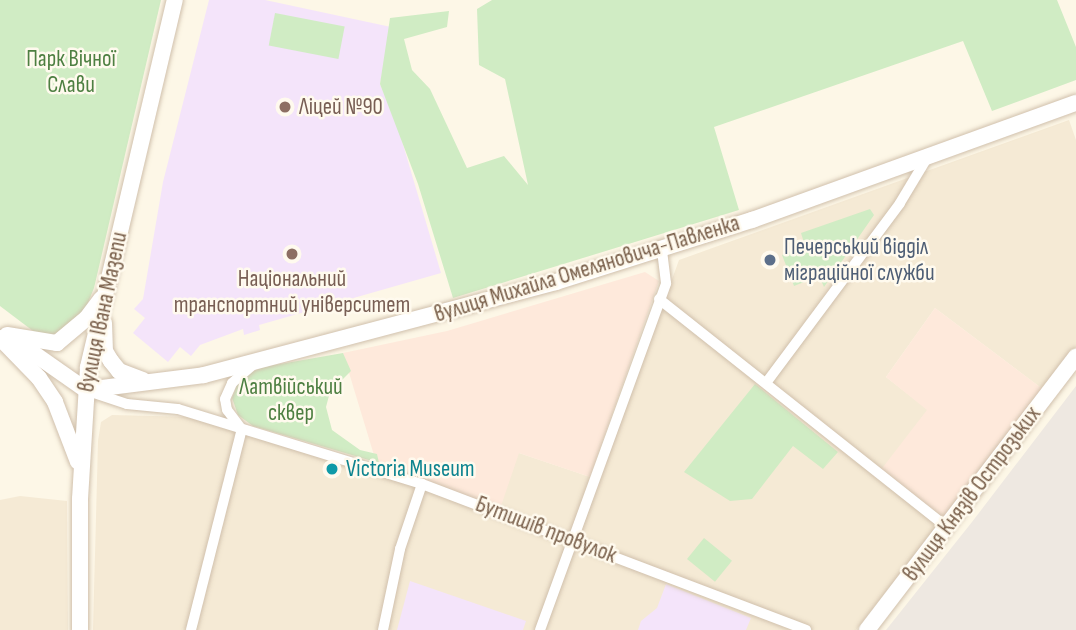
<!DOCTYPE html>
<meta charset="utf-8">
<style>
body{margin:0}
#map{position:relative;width:1076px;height:630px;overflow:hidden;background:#fdf7e7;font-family:"Sofia Sans Condensed",sans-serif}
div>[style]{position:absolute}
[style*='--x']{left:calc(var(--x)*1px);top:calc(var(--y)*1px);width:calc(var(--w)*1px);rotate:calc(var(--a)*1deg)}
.residential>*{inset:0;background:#f5ead5}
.commercial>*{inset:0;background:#fee9db}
.industrial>*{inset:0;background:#eee8e1}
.education>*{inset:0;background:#f4e4fa}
.green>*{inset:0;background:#d0ecc4;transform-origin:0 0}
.roads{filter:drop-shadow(0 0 2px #d0c0ac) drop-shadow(0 0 2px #d0c0ac)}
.street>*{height:10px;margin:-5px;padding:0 5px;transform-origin:5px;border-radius:5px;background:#fff}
.secondary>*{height:16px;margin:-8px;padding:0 8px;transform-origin:8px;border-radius:8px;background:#fff}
.dots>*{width:19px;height:19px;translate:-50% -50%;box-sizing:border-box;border:4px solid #fffaee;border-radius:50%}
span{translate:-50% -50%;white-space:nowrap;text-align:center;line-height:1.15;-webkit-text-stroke:5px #fffaee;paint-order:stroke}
.park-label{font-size:23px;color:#4d7f41}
.education-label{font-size:23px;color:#785e54}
.left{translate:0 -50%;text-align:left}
.service-label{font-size:23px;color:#4e5e75}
.street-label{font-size:23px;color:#795f4a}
.culture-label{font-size:23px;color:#0d838f}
</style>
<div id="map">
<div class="residential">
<div style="clip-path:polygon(1069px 120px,1076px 140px,1076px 347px,1044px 390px,935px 308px,886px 377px,927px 409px,939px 524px,856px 630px,93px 630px,98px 441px,101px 422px,112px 415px,193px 417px,409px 483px,519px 453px,599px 480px,679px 260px)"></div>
<div style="clip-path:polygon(20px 496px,67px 501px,68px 630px,0 630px,0 500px)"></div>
</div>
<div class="commercial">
<div style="clip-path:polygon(645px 272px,659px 281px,590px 477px,519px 453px,500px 509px,377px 465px,343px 353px,447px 331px)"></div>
<div style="clip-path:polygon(935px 308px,1044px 390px,943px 520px,880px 471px,927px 410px,886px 377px)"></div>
</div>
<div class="industrial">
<div style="clip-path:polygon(1076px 386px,1076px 630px,886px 630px,972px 522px)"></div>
</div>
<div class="education">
<div style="clip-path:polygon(209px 0,265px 0,391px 27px,380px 84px,399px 131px,441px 273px,259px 325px,260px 330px,244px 335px,243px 329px,200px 345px,191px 356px,180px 347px,168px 362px,133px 333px,145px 318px,134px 309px,143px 299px,163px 182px)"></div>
<div style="clip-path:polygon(410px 581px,526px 621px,523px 630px,397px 630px)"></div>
<div style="clip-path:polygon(666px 584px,751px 618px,746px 630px,638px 630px,641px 621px,657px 608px)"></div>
</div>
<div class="green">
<div style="clip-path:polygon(0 0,161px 0,94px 288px,83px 315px,63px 333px,48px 336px,37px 334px,0 306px)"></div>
<div style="clip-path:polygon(492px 0,1057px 0,1076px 47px,1076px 80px,992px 111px,963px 41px,714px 127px,739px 210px,453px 298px,418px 184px,380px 84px,390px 18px,449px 11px,447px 27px,404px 39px,412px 70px,430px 89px,467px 168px,504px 156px,528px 185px,505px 79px,479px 65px,477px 9px)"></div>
<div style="left:275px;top:13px;width:71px;height:33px;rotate:11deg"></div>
<div style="clip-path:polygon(870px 209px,874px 215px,824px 287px,819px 276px,794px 286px,782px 255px,805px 246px,801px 233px)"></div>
<div style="clip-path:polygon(343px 353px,351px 371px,330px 392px,326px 407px,332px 430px,360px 450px,377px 454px,379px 463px,253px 426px,238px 415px,232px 398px,240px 377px,263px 367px)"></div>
<div style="clip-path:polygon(755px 384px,838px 452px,823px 469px,793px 446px,752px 499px,730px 501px,684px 472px)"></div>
<div style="left:704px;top:538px;width:36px;height:27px;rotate:39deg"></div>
</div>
<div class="roads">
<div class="street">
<div style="--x:659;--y:299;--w:367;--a:38.4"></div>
<div style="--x:766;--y:383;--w:224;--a:-53.3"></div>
<div style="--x:900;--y:203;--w:52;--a:-59"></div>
<div style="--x:88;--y:391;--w:41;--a:18.4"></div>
<div style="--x:127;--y:404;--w:51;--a:5.6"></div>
<div style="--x:178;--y:409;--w:255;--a:17.1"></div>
<div style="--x:422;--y:484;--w:411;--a:20.8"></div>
<div style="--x:240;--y:427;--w:21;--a:-127"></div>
<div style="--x:227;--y:410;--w:11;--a:-100"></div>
<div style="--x:225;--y:399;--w:17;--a:-66"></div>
<div style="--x:232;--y:383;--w:28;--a:-41"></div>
<div style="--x:191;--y:630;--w:207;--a:-75.8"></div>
<div style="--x:383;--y:630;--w:83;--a:-78.1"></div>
<div style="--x:400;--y:549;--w:69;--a:-71.3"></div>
<div style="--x:540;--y:630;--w:369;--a:-70"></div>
<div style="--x:666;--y:283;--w:33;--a:-97"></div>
</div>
<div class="secondary">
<div style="--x:104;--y:323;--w:28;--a:88"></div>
<div style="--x:105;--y:351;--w:12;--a:59"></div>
<div style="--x:111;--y:361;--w:13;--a:51"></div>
<div style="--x:119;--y:371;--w:26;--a:21"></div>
<div style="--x:7;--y:335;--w:51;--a:9.1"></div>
<div style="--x:57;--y:343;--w:38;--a:-40"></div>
<div style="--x:86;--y:319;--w:25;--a:-53"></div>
<div style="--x:0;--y:338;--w:56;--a:45.7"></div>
<div style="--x:39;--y:378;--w:29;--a:56"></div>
<div style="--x:55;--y:402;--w:64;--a:69"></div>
<div style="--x:16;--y:341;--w:85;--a:35"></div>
<div style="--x:86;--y:390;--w:119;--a:-7.2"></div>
<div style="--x:204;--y:375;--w:364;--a:-14.8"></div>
<div style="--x:556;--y:282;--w:206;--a:-17.6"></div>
<div style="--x:752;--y:220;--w:344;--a:-19.9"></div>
<div style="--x:80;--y:630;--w:131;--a:-90"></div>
<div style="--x:80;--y:499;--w:132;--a:-86.5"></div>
<div style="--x:88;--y:367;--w:377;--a:-76.7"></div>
<div style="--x:867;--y:630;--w:344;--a:-52.6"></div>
</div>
</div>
<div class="dots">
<div style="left:285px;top:107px;background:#8d6e63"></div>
<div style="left:292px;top:254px;background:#8d6e63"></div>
<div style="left:770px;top:260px;background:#5c6f8a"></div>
<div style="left:332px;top:469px;background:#0f9aa8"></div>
</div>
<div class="park-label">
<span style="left:71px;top:72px">Парк Вічної<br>Слави</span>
<span style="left:291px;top:400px">Латвійський<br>сквер</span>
</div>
<div class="education-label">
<span class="left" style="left:299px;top:107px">Ліцей №90</span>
<span style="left:292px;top:292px">Національний<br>транспортний університет</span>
</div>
<div class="service-label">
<span class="left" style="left:784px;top:260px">Печерський відділ<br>міграційної служби</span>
</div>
<div class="street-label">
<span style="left:587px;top:269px;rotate:-17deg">вулиця Михайла Омеляновича-Павленка</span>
<span style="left:103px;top:312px;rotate:-78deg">вулиця Івана Мазепи</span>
<span style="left:972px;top:494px;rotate:-53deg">вулиця Князів Острозьких</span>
<span style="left:546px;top:530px;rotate:21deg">Бутишів провулок</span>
</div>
<div class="culture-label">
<span class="left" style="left:346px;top:469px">Victoria Museum</span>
</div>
</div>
